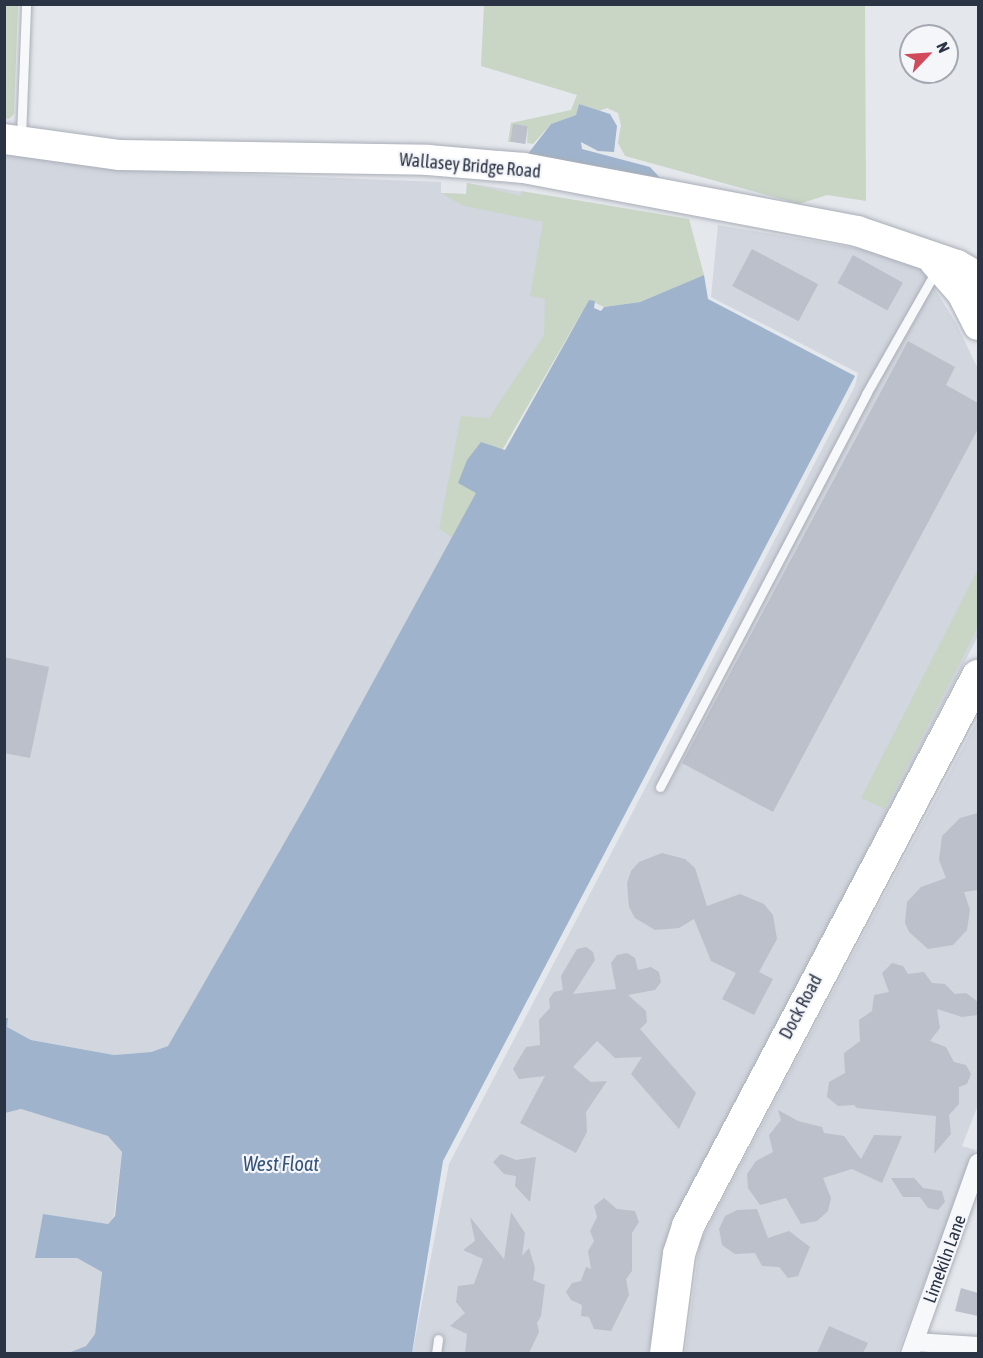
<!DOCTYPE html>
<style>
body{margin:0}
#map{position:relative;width:983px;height:1358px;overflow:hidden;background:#e4e7ec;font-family:"Asap Condensed",sans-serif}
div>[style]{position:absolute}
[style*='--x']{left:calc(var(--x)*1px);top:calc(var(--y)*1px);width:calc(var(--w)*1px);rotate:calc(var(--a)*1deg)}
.built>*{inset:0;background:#d2d6de}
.green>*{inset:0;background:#c9d6c5}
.water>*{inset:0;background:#9fb4cc}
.building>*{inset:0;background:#bbc0ca;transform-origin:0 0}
.roads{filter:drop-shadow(0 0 2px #a9aeb7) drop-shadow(0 0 2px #a9aeb7)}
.service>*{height:9px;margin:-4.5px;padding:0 4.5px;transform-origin:4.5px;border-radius:4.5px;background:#f7f8fa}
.minor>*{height:18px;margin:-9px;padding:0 9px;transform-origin:9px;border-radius:9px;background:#f7f8fa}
.primary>*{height:30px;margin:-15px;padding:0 15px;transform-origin:15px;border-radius:15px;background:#fff}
.trunk>*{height:32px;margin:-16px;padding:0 16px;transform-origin:16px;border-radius:16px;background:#fff}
span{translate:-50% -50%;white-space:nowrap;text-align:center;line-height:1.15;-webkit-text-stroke:4.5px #f4f6f9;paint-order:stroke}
.street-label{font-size:18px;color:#2b3445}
.water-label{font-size:20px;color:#34527a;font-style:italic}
.frame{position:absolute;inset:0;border:6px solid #2b3445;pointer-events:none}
.north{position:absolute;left:899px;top:24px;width:60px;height:60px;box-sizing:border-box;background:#f4f6f9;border:2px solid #a4a8b1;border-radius:50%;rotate:65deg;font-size:16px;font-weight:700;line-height:24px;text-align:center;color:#2b3445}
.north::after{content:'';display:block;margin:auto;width:21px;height:27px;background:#d1495b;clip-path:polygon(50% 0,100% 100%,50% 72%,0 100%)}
</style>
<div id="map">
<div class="built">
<div style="clip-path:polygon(4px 155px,159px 171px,441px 182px,441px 193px,466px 194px,467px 183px,605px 205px,477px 493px,307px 803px,168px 1046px,151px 1052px,114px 1055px,31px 1040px,6px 1027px,8px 1018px,5px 1018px)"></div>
<div style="clip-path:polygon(718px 225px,915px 258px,956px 323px,978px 369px,978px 636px,683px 1209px,648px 1353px,412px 1354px,449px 1164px,855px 386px,858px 373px,711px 297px)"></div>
<div style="clip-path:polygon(978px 719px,978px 1105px,962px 1146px,975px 1150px,901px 1344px,897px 1354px,685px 1354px,700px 1242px)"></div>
<div style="clip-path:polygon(21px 1109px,109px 1136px,122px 1152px,114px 1216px,108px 1224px,43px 1215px,36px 1258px,77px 1258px,102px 1272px,95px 1334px,86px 1346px,68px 1353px,5px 1353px,4px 1113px)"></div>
</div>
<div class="green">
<div style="clip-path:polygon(4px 5px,18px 5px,14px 114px,9px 119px,4px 118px)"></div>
<div style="clip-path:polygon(484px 5px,865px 5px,866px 201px,827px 195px,799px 204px,625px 156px,618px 143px,621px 125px,618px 113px,607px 108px,599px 111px,579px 104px,576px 115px,551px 124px,533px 144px,527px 143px,528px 126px,514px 125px,512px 142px,508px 142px,511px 123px,571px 110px,577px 95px,481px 66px)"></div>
<div style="clip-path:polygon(467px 183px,521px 196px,521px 191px,689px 219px,704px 275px,640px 302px,604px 307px,589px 300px,452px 537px,439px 529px,461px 416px,489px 418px,544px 335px,545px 299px,530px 296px,543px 222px,464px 206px,441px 193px,466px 194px)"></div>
<div style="clip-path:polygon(978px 569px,978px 627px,885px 809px,861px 798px)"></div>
</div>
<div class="water">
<div style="clip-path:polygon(579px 104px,610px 114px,617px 126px,614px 152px,598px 151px,581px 142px,582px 149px,650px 167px,660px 178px,527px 155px,551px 124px,576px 115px)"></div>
<div style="clip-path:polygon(704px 275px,708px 299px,855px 376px,443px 1161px,412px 1353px,68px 1353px,86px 1346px,95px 1334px,102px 1272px,77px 1258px,35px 1258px,43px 1214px,108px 1224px,115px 1216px,122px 1152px,108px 1136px,21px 1109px,5px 1113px,5px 1018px,8px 1018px,7px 1027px,31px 1040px,114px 1055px,151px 1052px,168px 1046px,307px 803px,476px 493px,458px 483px,467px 460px,481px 442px,505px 450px,589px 300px,595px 301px,594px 308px,601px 311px,604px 307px,640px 302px)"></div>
</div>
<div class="building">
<div style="left:513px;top:124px;width:15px;height:18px;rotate:8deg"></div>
<div style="left:752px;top:249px;width:75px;height:42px;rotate:28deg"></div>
<div style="left:853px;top:255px;width:57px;height:32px;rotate:29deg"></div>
<div style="clip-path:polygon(908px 341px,955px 367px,946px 385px,978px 403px,978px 429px,773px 812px,682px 763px)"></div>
<div style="clip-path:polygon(4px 657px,49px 667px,30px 758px,4px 753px)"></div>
<div style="clip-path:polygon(978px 813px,978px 890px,964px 892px,970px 910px,967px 930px,953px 945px,928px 949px,909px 932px,905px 923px,907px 902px,921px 887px,946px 878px,939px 860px,942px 836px,960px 818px)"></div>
<div style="clip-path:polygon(662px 853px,685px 859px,695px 868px,707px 906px,740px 894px,764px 904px,773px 915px,777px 939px,759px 972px,773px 979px,754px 1015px,722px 999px,736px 973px,711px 961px,694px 919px,679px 928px,655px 930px,635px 918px,629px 907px,627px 883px,631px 871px,639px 862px)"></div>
<div style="clip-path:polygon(586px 947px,593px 952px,595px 960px,573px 994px,616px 989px,611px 963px,617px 955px,627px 953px,635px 958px,638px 970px,651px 967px,659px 972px,661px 982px,655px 990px,628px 995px,646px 1011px,647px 1022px,640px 1029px,696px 1093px,679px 1129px,631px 1074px,642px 1057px,615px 1058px,597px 1041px,573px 1067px,591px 1082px,607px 1081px,586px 1112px,587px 1132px,576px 1153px,520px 1123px,545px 1076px,519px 1079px,513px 1069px,526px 1047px,540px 1045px,539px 1020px,550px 1008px,549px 999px,554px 992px,563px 990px,561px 976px,577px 949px)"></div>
<div style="clip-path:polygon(892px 963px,903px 966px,908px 974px,924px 972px,932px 983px,945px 984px,955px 994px,966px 993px,978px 1002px,978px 1015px,962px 1017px,937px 1009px,940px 1028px,930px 1041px,946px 1047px,954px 1062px,966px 1065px,971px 1074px,967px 1084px,959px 1087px,959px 1104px,949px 1115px,951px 1134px,934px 1154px,936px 1116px,857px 1108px,854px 1105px,838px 1106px,827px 1097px,829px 1082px,845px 1073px,844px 1053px,860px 1041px,859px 1020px,872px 1011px,874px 995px,889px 992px,882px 973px)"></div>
<div style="clip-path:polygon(778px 1110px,798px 1121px,822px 1127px,824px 1133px,844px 1136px,861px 1159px,874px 1135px,902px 1136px,882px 1183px,852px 1169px,823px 1178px,831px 1198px,828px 1211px,817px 1221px,801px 1224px,786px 1198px,760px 1205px,748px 1188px,747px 1174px,756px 1161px,773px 1152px,769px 1135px,781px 1120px)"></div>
<div style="clip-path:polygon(501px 1154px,516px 1160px,536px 1157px,530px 1202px,515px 1186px,516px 1176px,504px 1174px,493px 1162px)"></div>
<div style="clip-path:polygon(891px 1178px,914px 1178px,923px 1188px,942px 1191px,945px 1202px,938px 1210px,928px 1208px,920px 1197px,903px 1197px)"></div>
<div style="clip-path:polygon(604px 1198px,617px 1209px,635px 1211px,639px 1222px,632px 1233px,632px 1271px,626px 1279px,629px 1295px,611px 1331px,594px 1329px,589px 1317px,581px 1316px,582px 1305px,571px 1300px,566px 1292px,572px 1283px,581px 1281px,586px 1267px,591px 1269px,588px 1251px,594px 1241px,590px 1231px,597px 1217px,594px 1206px)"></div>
<div style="clip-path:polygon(757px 1209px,768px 1238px,789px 1231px,810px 1247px,798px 1276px,788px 1278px,779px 1267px,762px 1266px,755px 1253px,735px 1254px,722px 1245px,719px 1229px,725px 1216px,737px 1210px)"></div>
<div style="clip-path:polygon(511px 1212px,525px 1233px,522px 1256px,529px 1248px,535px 1268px,533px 1280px,545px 1285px,541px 1316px,537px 1323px,539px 1332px,529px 1353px,465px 1353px,467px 1334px,450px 1326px,465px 1313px,456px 1302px,458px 1286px,474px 1284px,483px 1259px,463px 1250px,475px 1241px,470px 1217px,504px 1259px)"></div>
<div style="clip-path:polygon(961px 1288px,978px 1293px,978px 1316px,955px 1311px)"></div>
<div style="clip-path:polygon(829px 1326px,868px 1343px,863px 1353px,817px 1353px)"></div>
</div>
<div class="roads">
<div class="service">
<div style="--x:21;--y:137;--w:133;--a:-87.8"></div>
<div style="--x:660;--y:787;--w:444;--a:-62.3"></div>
<div style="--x:866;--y:394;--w:142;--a:-60.4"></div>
<div style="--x:436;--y:1354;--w:15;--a:-82"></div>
</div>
<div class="minor">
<div style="--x:915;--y:1342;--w:63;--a:3.6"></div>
<div style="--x:910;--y:1354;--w:203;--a:-70.4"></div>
</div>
<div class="primary">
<div style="--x:4;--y:139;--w:117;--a:7.9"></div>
<div style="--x:120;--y:155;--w:308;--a:0.9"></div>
<div style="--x:428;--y:160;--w:96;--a:4.8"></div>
<div style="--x:524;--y:168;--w:339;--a:10.7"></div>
<div style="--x:857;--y:231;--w:106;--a:18.8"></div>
<div style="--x:957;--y:265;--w:24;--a:30"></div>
<div style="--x:934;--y:261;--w:43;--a:48.8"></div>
<div style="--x:962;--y:293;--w:36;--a:63"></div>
</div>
<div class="trunk">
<div style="--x:666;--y:1354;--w:101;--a:-82.6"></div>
<div style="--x:679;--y:1254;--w:29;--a:-72"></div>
<div style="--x:688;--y:1226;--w:622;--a:-62.2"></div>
</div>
</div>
<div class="street-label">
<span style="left:470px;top:166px;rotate:5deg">Wallasey Bridge Road</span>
<span style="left:801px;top:1007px;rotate:-62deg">Dock Road</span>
<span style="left:945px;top:1259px;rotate:-70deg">Limekiln Lane</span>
</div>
<div class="water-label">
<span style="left:281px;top:1163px">West Float</span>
</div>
<div class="frame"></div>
<div class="north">N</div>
</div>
